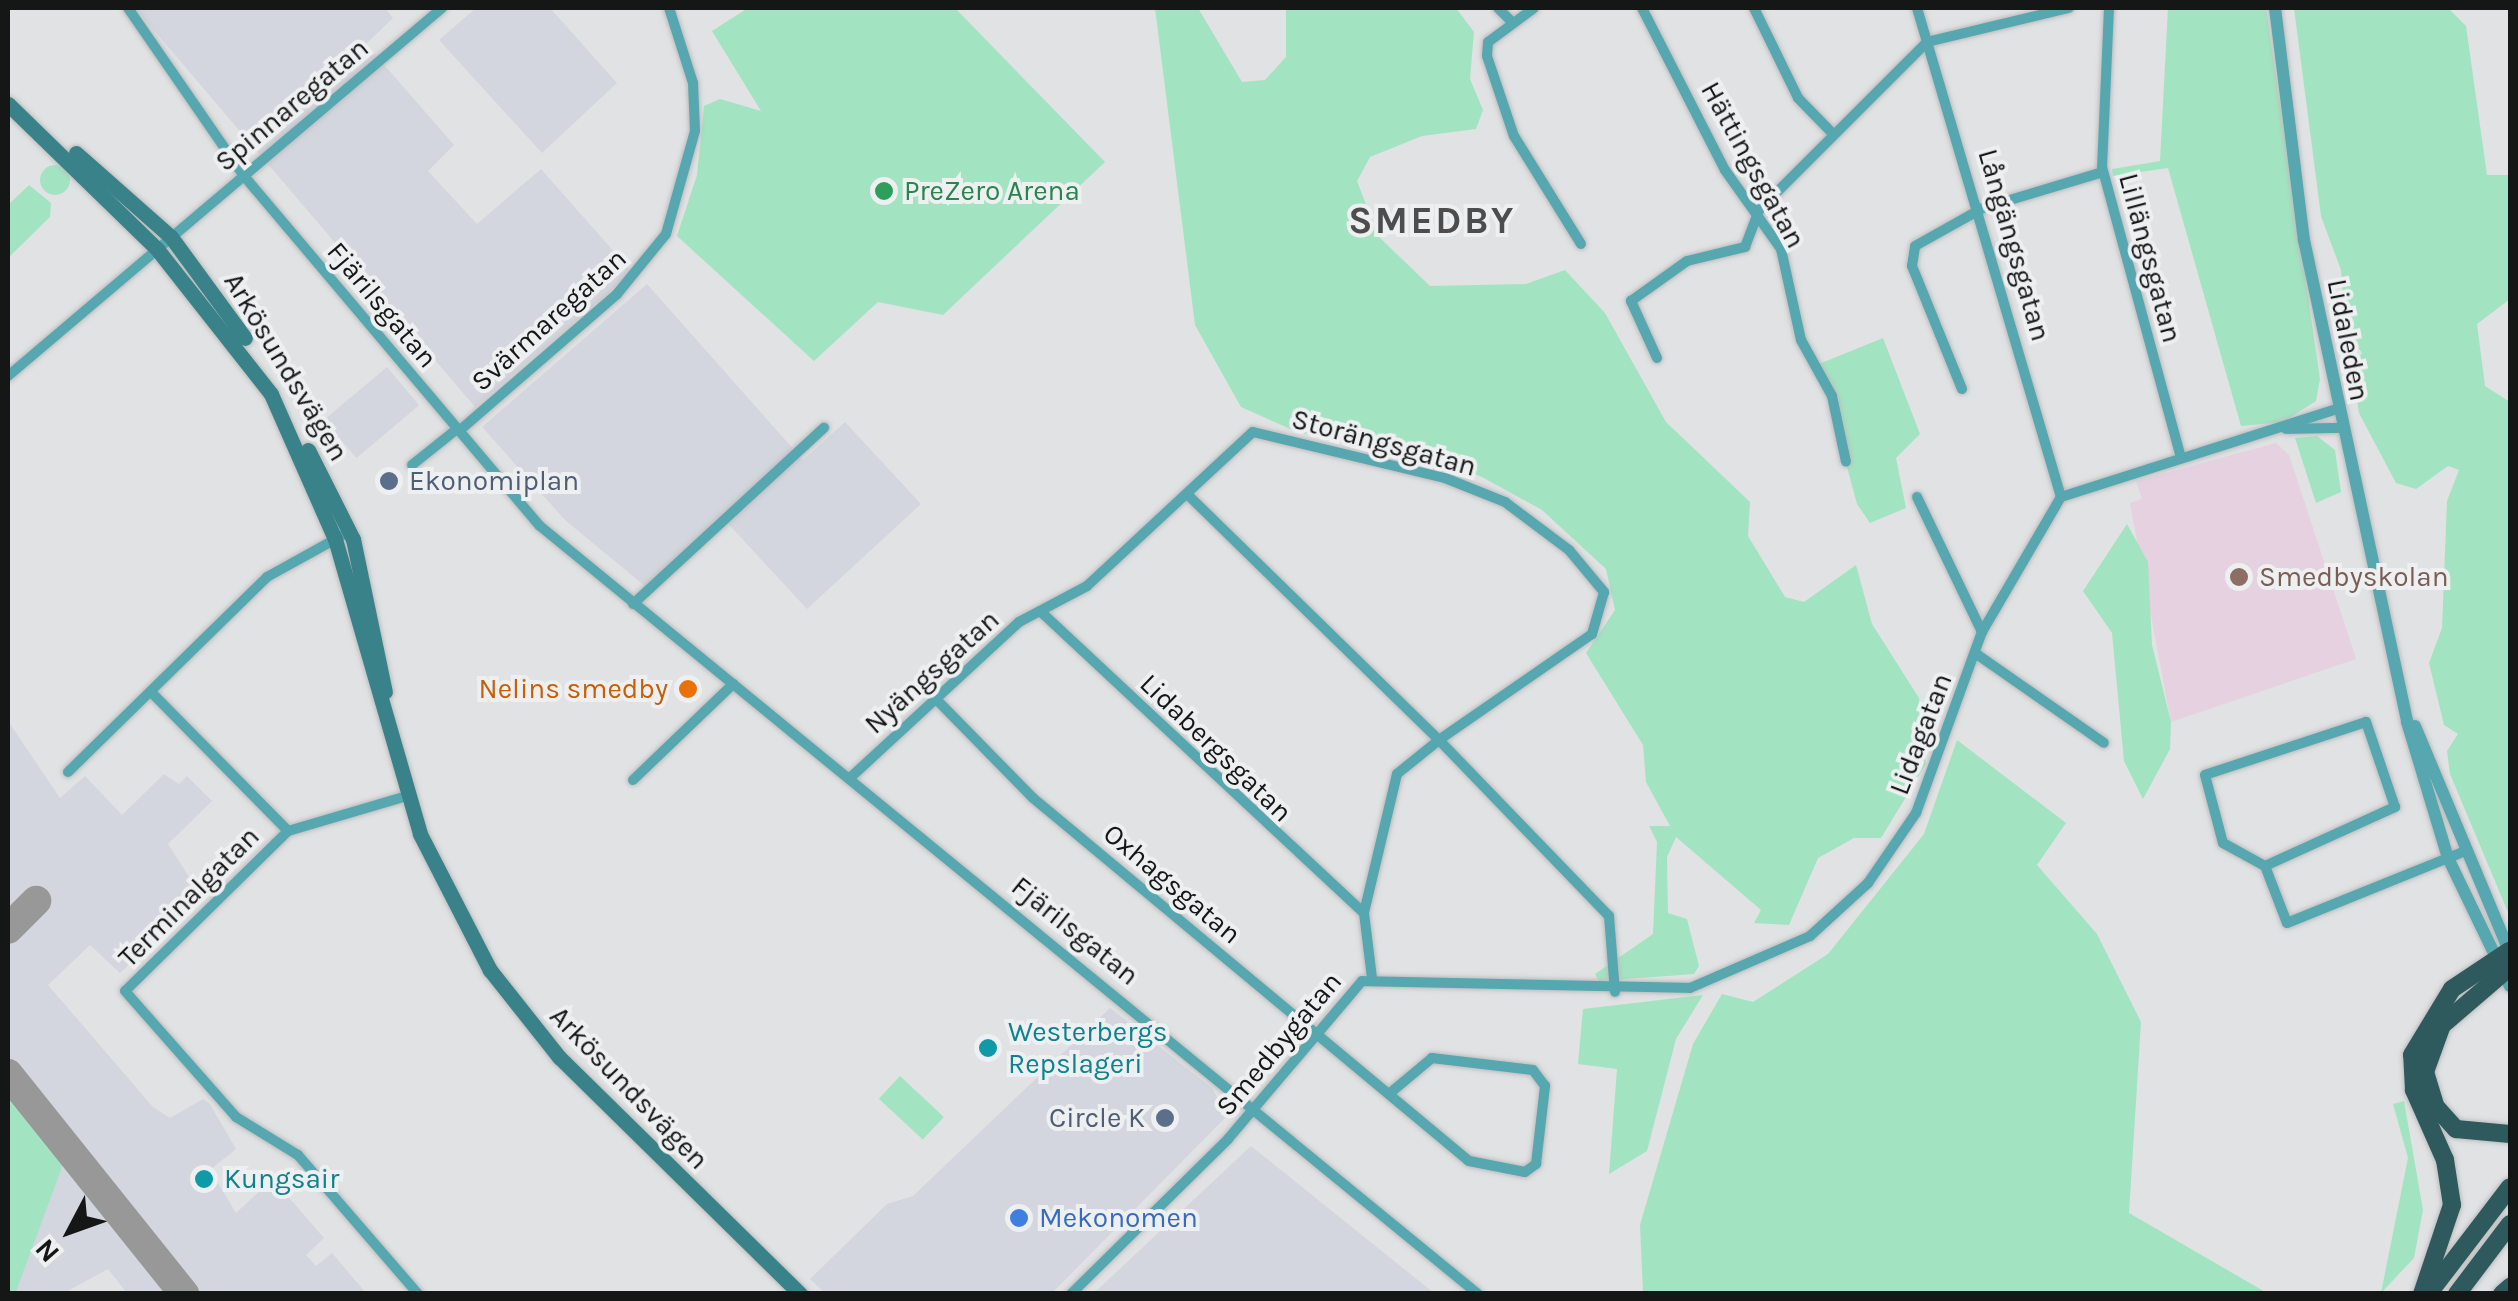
<!DOCTYPE html>
<meta charset="utf-8">
<style>
body{margin:0}
#map{position:relative;width:2518px;height:1301px;overflow:hidden;background:#e1e2e3;font-family:Karla,sans-serif}
div>[style]{position:absolute}
[style*='--x']{left:calc(var(--x)*1px);top:calc(var(--y)*1px);width:calc(var(--w)*1px);rotate:calc(var(--a)*1deg)}
.built>*{inset:0;background:#d3d6de;transform-origin:0 0}
.education>*{inset:0;background:#e6d1e0}
.green>*{inset:0;background:#a2e4c1;transform-origin:0 0}
.round{border-radius:50%}
.taxiway>*{height:30px;margin:-15px;padding:0 15px;transform-origin:15px;border-radius:15px;background:#989899}
.roads{filter:drop-shadow(0 0 2px #bcbdbe) drop-shadow(0 0 2px #bcbdbe)}
.minor>*{height:10px;margin:-5px;padding:0 5px;transform-origin:5px;border-radius:5px;background:#56a7b0}
.tertiary>*{height:12px;margin:-6px;padding:0 6px;transform-origin:6px;border-radius:6px;background:#56a7b0}
.secondary>*{height:15px;margin:-7.5px;padding:0 7.5px;transform-origin:7.5px;border-radius:7.5px;background:#398289}
.trunk>*{height:18px;margin:-9px;padding:0 9px;transform-origin:9px;border-radius:9px;background:#2e5a5e}
.dots>*{width:28px;height:28px;translate:-50% -50%;box-sizing:border-box;border:5px solid #eeeff0;border-radius:50%}
span{translate:-50% -50%;white-space:nowrap;text-align:center;line-height:1.15;-webkit-text-stroke:8px #eeeff0;paint-order:stroke}
.street-label{font-size:28px;color:#151616}
.leisure-label{font-size:28px;color:#27864d}
.left{translate:0 -50%;text-align:left}
.service-label{font-size:28px;color:#4e5e75}
.right{translate:-100% -50%;text-align:right}
.education-label{font-size:28px;color:#785e54}
.food-label{font-size:28px;color:#c56008}
.culture-label{font-size:28px;color:#0d838f}
.shop-label{font-size:28px;color:#366cbe}
.district-label{font-size:38px;color:#4d4d4e;font-weight:700;letter-spacing:2.5px}
.frame{position:absolute;inset:0;border:10px solid #151616;pointer-events:none}
.north{position:absolute;left:20px;top:1181px;width:100px;height:100px;-webkit-text-stroke:8px #eeeff0;paint-order:stroke;rotate:229deg;font-size:28px;font-weight:700;line-height:40px;text-align:center;color:#151616}
.north::after{content:'';display:block;margin:auto;width:35px;height:45px;background:#151616;clip-path:polygon(50% 0,100% 100%,50% 72%,0 100%)}
</style>
<div id="map">
<div class="built">
<div style="clip-path:polygon(135px 8px,385px 8px,393px 18px,366px 44px,454px 145px,428px 171px,477px 224px,541px 169px,632px 272px,475px 407px)"></div>
<div style="clip-path:polygon(476px 8px,550px 8px,617px 83px,542px 153px,439px 40px)"></div>
<div style="clip-path:polygon(647px 284px,803px 460px,845px 422px,921px 504px,807px 609px,721px 516px,646px 587px,565px 520px,482px 427px)"></div>
<div style="left:387px;top:367px;width:50px;height:82px;rotate:50deg"></div>
<div style="clip-path:polygon(8px 721px,60px 798px,85px 776px,122px 815px,164px 774px,179px 784px,187px 776px,212px 801px,168px 844px,202px 897px,120px 973px,90px 945px,48px 985px,153px 1107px,170px 1118px,203px 1099px,210px 1104px,236px 1149px,210px 1170px,236px 1213px,273px 1179px,324px 1238px,306px 1255px,316px 1266px,332px 1253px,366px 1293px,127px 1293px,108px 1269px,64px 1293px,8px 1293px)"></div>
<div style="clip-path:polygon(1110px 1008px,1212px 1088px,1227px 1116px,1052px 1293px,825px 1293px,810px 1279px,887px 1204px,913px 1196px)"></div>
<div style="clip-path:polygon(1251px 1146px,1434px 1293px,1094px 1293px)"></div>
</div>
<div class="education">
<div style="clip-path:polygon(2276px 443px,2289px 455px,2356px 659px,2171px 722px,2130px 503px,2142px 499px,2136px 481px)"></div>
</div>
<div class="green">
<div style="clip-path:polygon(748px 8px,955px 8px,1105px 162px,943px 315px,878px 302px,814px 361px,677px 236px,697px 175px,704px 106px,720px 99px,761px 111px,712px 31px)"></div>
<div style="clip-path:polygon(1155px 8px,1198px 8px,1242px 82px,1265px 80px,1286px 57px,1286px 8px,1456px 8px,1474px 32px,1470px 79px,1483px 110px,1476px 129px,1422px 136px,1370px 157px,1357px 181px,1378px 236px,1430px 286px,1526px 284px,1565px 270px,1605px 313px,1666px 422px,1750px 502px,1748px 536px,1785px 597px,1804px 602px,1856px 565px,1872px 624px,1919px 698px,1926px 764px,1881px 838px,1854px 838px,1818px 858px,1789px 925px,1754px 923px,1761px 910px,1676px 837px,1667px 857px,1668px 913px,1687px 919px,1699px 966px,1694px 974px,1599px 981px,1595px 974px,1653px 934px,1657px 842px,1649px 826px,1670px 826px,1646px 782px,1643px 745px,1586px 653px,1615px 610px,1606px 569px,1542px 510px,1482px 477px,1430px 456px,1297px 432px,1241px 407px,1195px 325px)"></div>
<div style="clip-path:polygon(2168px 8px,2266px 8px,2320px 379px,2316px 401px,2283px 422px,2241px 426px,2168px 168px,2113px 176px,2112px 169px,2160px 161px)"></div>
<div style="clip-path:polygon(2294px 8px,2448px 8px,2466px 26px,2487px 175px,2510px 175px,2510px 299px,2477px 324px,2485px 386px,2510px 402px,2510px 917px,2450px 774px,2447px 751px,2458px 734px,2444px 725px,2429px 663px,2442px 628px,2447px 501px,2459px 470px,2448px 466px,2416px 489px,2396px 483px,2359px 413px,2352px 368px,2362px 353px,2345px 329px,2341px 270px,2321px 216px)"></div>
<div class="round" style="left:40px;top:165px;width:30px;height:30px"></div>
<div style="clip-path:polygon(29px 185px,51px 203px,50px 217px,8px 258px,8px 205px)"></div>
<div style="clip-path:polygon(1883px 338px,1920px 434px,1896px 458px,1906px 508px,1870px 523px,1857px 504px,1819px 364px)"></div>
<div style="clip-path:polygon(2317px 436px,2335px 450px,2341px 492px,2316px 503px,2295px 438px)"></div>
<div style="clip-path:polygon(2127px 524px,2148px 562px,2152px 645px,2171px 722px,2170px 749px,2143px 799px,2124px 761px,2112px 633px,2083px 591px)"></div>
<div style="clip-path:polygon(1957px 740px,2066px 823px,2037px 865px,2097px 934px,2141px 1022px,2129px 1213px,2267px 1293px,1643px 1293px,1640px 1225px,1693px 1044px,1722px 994px,1753px 1002px,1828px 954px,1924px 834px)"></div>
<div style="clip-path:polygon(1703px 995px,1676px 1039px,1647px 1151px,1609px 1174px,1617px 1069px,1578px 1064px,1583px 1009px)"></div>
<div style="left:900px;top:1076px;width:60px;height:31px;rotate:43deg"></div>
<div style="clip-path:polygon(8px 1088px,64px 1162px,15px 1294px,8px 1293px)"></div>
<div style="clip-path:polygon(2404px 1101px,2423px 1210px,2414px 1258px,2381px 1293px,2408px 1158px,2393px 1104px)"></div>
</div>
<div class="taxiway">
<div style="--x:8;--y:929;--w:40;--a:-45"></div>
<div style="--x:8;--y:1074;--w:282;--a:51.3"></div>
</div>
<div class="roads">
<div class="minor">
<div style="--x:128;--y:8;--w:204;--a:55.4"></div>
<div style="--x:244;--y:176;--w:458;--a:49.8"></div>
<div style="--x:540;--y:526;--w:1212;--a:39.31"></div>
<div style="--x:1498;--y:8;--w:18;--a:45"></div>
<div style="--x:1534;--y:8;--w:57;--a:143.5"></div>
<div style="--x:1488;--y:42;--w:14;--a:94"></div>
<div style="--x:1487;--y:56;--w:84;--a:71.4"></div>
<div style="--x:1514;--y:136;--w:127;--a:58.2"></div>
<div style="--x:1642;--y:8;--w:182;--a:62.9"></div>
<div style="--x:1725;--y:170;--w:97;--a:54.7"></div>
<div style="--x:1781;--y:249;--w:93;--a:77.6"></div>
<div style="--x:1801;--y:340;--w:64;--a:61"></div>
<div style="--x:1832;--y:396;--w:67;--a:78"></div>
<div style="--x:1754;--y:8;--w:100;--a:63.9"></div>
<div style="--x:1798;--y:98;--w:50;--a:45.8"></div>
<div style="--x:1917;--y:8;--w:510;--a:73.59"></div>
<div style="--x:2109;--y:8;--w:159;--a:92.5"></div>
<div style="--x:2102;--y:167;--w:301;--a:74.8"></div>
<div style="--x:1657;--y:358;--w:63;--a:-114.5"></div>
<div style="--x:1631;--y:301;--w:69;--a:-35.5"></div>
<div style="--x:1687;--y:261;--w:60;--a:-13.6"></div>
<div style="--x:1745;--y:247;--w:40;--a:-69"></div>
<div style="--x:1759;--y:210;--w:238;--a:-45"></div>
<div style="--x:1927;--y:42;--w:146;--a:-13.5"></div>
<div style="--x:8;--y:376;--w:569;--a:-40.3"></div>
<div style="--x:1962;--y:389;--w:133;--a:-112.1"></div>
<div style="--x:1912;--y:266;--w:20;--a:-81"></div>
<div style="--x:1915;--y:246;--w:78;--a:-29.2"></div>
<div style="--x:1983;--y:208;--w:125;--a:-16.7"></div>
<div style="--x:2286;--y:429;--w:54;--a:-1.1"></div>
<div style="--x:459;--y:431;--w:209;--a:-40.9"></div>
<div style="--x:617;--y:294;--w:77;--a:-50.8"></div>
<div style="--x:666;--y:234;--w:107;--a:-74.3"></div>
<div style="--x:695;--y:131;--w:48;--a:-92.4"></div>
<div style="--x:693;--y:83;--w:79;--a:-107.7"></div>
<div style="--x:412;--y:465;--w:58;--a:-38.7"></div>
<div style="--x:1189;--y:496;--w:349;--a:44.3"></div>
<div style="--x:1439;--y:740;--w:54;--a:141"></div>
<div style="--x:1397;--y:774;--w:143;--a:103.4"></div>
<div style="--x:1364;--y:913;--w:65;--a:83"></div>
<div style="--x:1917;--y:497;--w:150;--a:64.3"></div>
<div style="--x:633;--y:604;--w:260;--a:-42.7"></div>
<div style="--x:1040;--y:611;--w:443;--a:43"></div>
<div style="--x:1975;--y:653;--w:157;--a:34.9"></div>
<div style="--x:152;--y:693;--w:194;--a:45.4"></div>
<div style="--x:936;--y:699;--w:139;--a:45.6"></div>
<div style="--x:1033;--y:798;--w:567;--a:39.78"></div>
<div style="--x:1469;--y:1161;--w:57;--a:11.1"></div>
<div style="--x:1525;--y:1172;--w:14;--a:-36"></div>
<div style="--x:1536;--y:1164;--w:79;--a:-83.4"></div>
<div style="--x:1545;--y:1086;--w:20;--a:-127"></div>
<div style="--x:1533;--y:1070;--w:102;--a:-173.2"></div>
<div style="--x:1432;--y:1058;--w:56;--a:140.1"></div>
<div style="--x:68;--y:772;--w:279;--a:-44.4"></div>
<div style="--x:267;--y:577;--w:85;--a:-29"></div>
<div style="--x:851;--y:777;--w:229;--a:-42.7"></div>
<div style="--x:1019;--y:622;--w:77;--a:-27.9"></div>
<div style="--x:1087;--y:586;--w:226;--a:-42.9"></div>
<div style="--x:1253;--y:432;--w:197;--a:13.5"></div>
<div style="--x:1445;--y:478;--w:65;--a:21.8"></div>
<div style="--x:1505;--y:502;--w:80;--a:36.9"></div>
<div style="--x:1569;--y:550;--w:55;--a:50.2"></div>
<div style="--x:1604;--y:592;--w:44;--a:105.9"></div>
<div style="--x:1592;--y:634;--w:186;--a:145.3"></div>
<div style="--x:1439;--y:740;--w:245;--a:46"></div>
<div style="--x:1609;--y:916;--w:76;--a:85.5"></div>
<div style="--x:633;--y:780;--w:139;--a:-43.8"></div>
<div style="--x:407;--y:796;--w:124;--a:163.6"></div>
<div style="--x:288;--y:831;--w:228;--a:135.5"></div>
<div style="--x:125;--y:991;--w:168;--a:48.6"></div>
<div style="--x:236;--y:1117;--w:73;--a:31.5"></div>
<div style="--x:298;--y:1155;--w:184;--a:49.2"></div>
<div style="--x:2265;--y:866;--w:143;--a:-24.4"></div>
<div style="--x:2395;--y:807;--w:90;--a:-108.8"></div>
<div style="--x:2366;--y:722;--w:169;--a:161.8"></div>
<div style="--x:2205;--y:775;--w:70;--a:75.2"></div>
<div style="--x:2223;--y:843;--w:48;--a:28.7"></div>
<div style="--x:2265;--y:866;--w:61;--a:68.9"></div>
<div style="--x:2287;--y:923;--w:190;--a:-22"></div>
<div style="--x:1071;--y:1294;--w:221;--a:-44.6"></div>
<div style="--x:1228;--y:1139;--w:207;--a:-49.7"></div>
<div style="--x:1362;--y:981;--w:328;--a:1.2"></div>
<div style="--x:1690;--y:988;--w:131;--a:-23.4"></div>
<div style="--x:1810;--y:936;--w:79;--a:-42.4"></div>
<div style="--x:1868;--y:883;--w:85;--a:-55.6"></div>
<div style="--x:1916;--y:813;--w:193;--a:-70"></div>
<div style="--x:1982;--y:632;--w:156;--a:-59.7"></div>
<div style="--x:2061;--y:497;--w:289;--a:-17.7"></div>
</div>
<div class="tertiary">
<div style="--x:2275;--y:8;--w:234;--a:82.9"></div>
<div style="--x:2304;--y:240;--w:493;--a:77.9"></div>
<div style="--x:2407;--y:722;--w:142;--a:73.2"></div>
<div style="--x:2448;--y:858;--w:142;--a:64.2"></div>
<div style="--x:2415;--y:726;--w:246;--a:67.3"></div>
</div>
<div class="secondary">
<div style="--x:8;--y:104;--w:208;--a:44.2"></div>
<div style="--x:157;--y:249;--w:184;--a:51.8"></div>
<div style="--x:271;--y:394;--w:158;--a:66.2"></div>
<div style="--x:335;--y:539;--w:307;--a:73.9"></div>
<div style="--x:420;--y:834;--w:153;--a:62.8"></div>
<div style="--x:490;--y:970;--w:111;--a:51.6"></div>
<div style="--x:559;--y:1057;--w:338;--a:44.5"></div>
<div style="--x:76;--y:153;--w:127;--a:41.5"></div>
<div style="--x:171;--y:237;--w:125;--a:53.8"></div>
<div style="--x:308;--y:450;--w:100;--a:63.2"></div>
<div style="--x:353;--y:539;--w:156;--a:78.2"></div>
</div>
<div class="trunk">
<div style="--x:2510;--y:967;--w:89;--a:139.5"></div>
<div style="--x:2442;--y:1025;--w:50;--a:109.9"></div>
<div style="--x:2425;--y:1072;--w:37;--a:73"></div>
<div style="--x:2436;--y:1107;--w:30;--a:48"></div>
<div style="--x:2456;--y:1129;--w:54;--a:5.3"></div>
<div style="--x:2432;--y:1289;--w:128;--a:-52.6"></div>
<div style="--x:2422;--y:1294;--w:94;--a:-71.4"></div>
<div style="--x:2452;--y:1205;--w:46;--a:-98.8"></div>
<div style="--x:2445;--y:1160;--w:77;--a:-113.9"></div>
<div style="--x:2414;--y:1090;--w:35;--a:-93"></div>
<div style="--x:2412;--y:1055;--w:77;--a:-58.8"></div>
<div style="--x:2452;--y:989;--w:69;--a:-33.7"></div>
<div style="--x:2457;--y:1294;--w:88;--a:-52.9"></div>
<div style="--x:2502;--y:1294;--w:11;--a:-41"></div>
</div>
</div>
<div class="dots">
<div style="left:884px;top:191px;background:#2e9e5b"></div>
<div style="left:389px;top:481px;background:#5c6f8a"></div>
<div style="left:2239px;top:577px;background:#8d6e63"></div>
<div style="left:688px;top:689px;background:#e8710a"></div>
<div style="left:988px;top:1048px;background:#0f9aa8"></div>
<div style="left:1165px;top:1118px;background:#5c6f8a"></div>
<div style="left:204px;top:1179px;background:#0f9aa8"></div>
<div style="left:1019px;top:1218px;background:#3f7fe0"></div>
</div>
<div class="street-label">
<span style="left:292px;top:105px;rotate:-40deg">Spinnaregatan</span>
<span style="left:1753px;top:165px;rotate:61deg">Hättingsgatan</span>
<span style="left:2014px;top:245px;rotate:74deg">Långängsgatan</span>
<span style="left:2150px;top:258px;rotate:75deg">Lillängsgatan</span>
<span style="left:382px;top:305px;rotate:50deg">Fjärilsgatan</span>
<span style="left:549px;top:320px;rotate:-42deg">Svärmaregatan</span>
<span style="left:2348px;top:340px;rotate:79deg">Lidaleden</span>
<span style="left:286px;top:367px;rotate:59deg">Arkösundsvägen</span>
<span style="left:1384px;top:443px;rotate:15deg">Storängsgatan</span>
<span style="left:932px;top:672px;rotate:-42deg">Nyängsgatan</span>
<span style="left:1921px;top:734px;rotate:-69deg">Lidagatan</span>
<span style="left:1216px;top:748px;rotate:44deg">Lidabergsgatan</span>
<span style="left:1172px;top:884px;rotate:40deg">Oxhagsgatan</span>
<span style="left:189px;top:897px;rotate:-45deg">Terminalgatan</span>
<span style="left:1075px;top:931px;rotate:39deg">Fjärilsgatan</span>
<span style="left:1279px;top:1044px;rotate:-50deg">Smedbygatan</span>
<span style="left:629px;top:1088px;rotate:46deg">Arkösundsvägen</span>
</div>
<div class="leisure-label">
<span class="left" style="left:904px;top:191px">PreZero Arena</span>
</div>
<div class="service-label">
<span class="left" style="left:409px;top:481px">Ekonomiplan</span>
<span class="right" style="left:1145px;top:1118px">Circle K</span>
</div>
<div class="education-label">
<span class="left" style="left:2259px;top:577px">Smedbyskolan</span>
</div>
<div class="food-label">
<span class="right" style="left:668px;top:689px">Nelins smedby</span>
</div>
<div class="culture-label">
<span class="left" style="left:1008px;top:1048px">Westerbergs<br>Repslageri</span>
<span class="left" style="left:224px;top:1179px">Kungsair</span>
</div>
<div class="shop-label">
<span class="left" style="left:1039px;top:1218px">Mekonomen</span>
</div>
<div class="district-label">
<span style="left:1432px;top:221px">SMEDBY</span>
</div>
<div class="frame"></div>
<div class="north">N</div>
</div>
